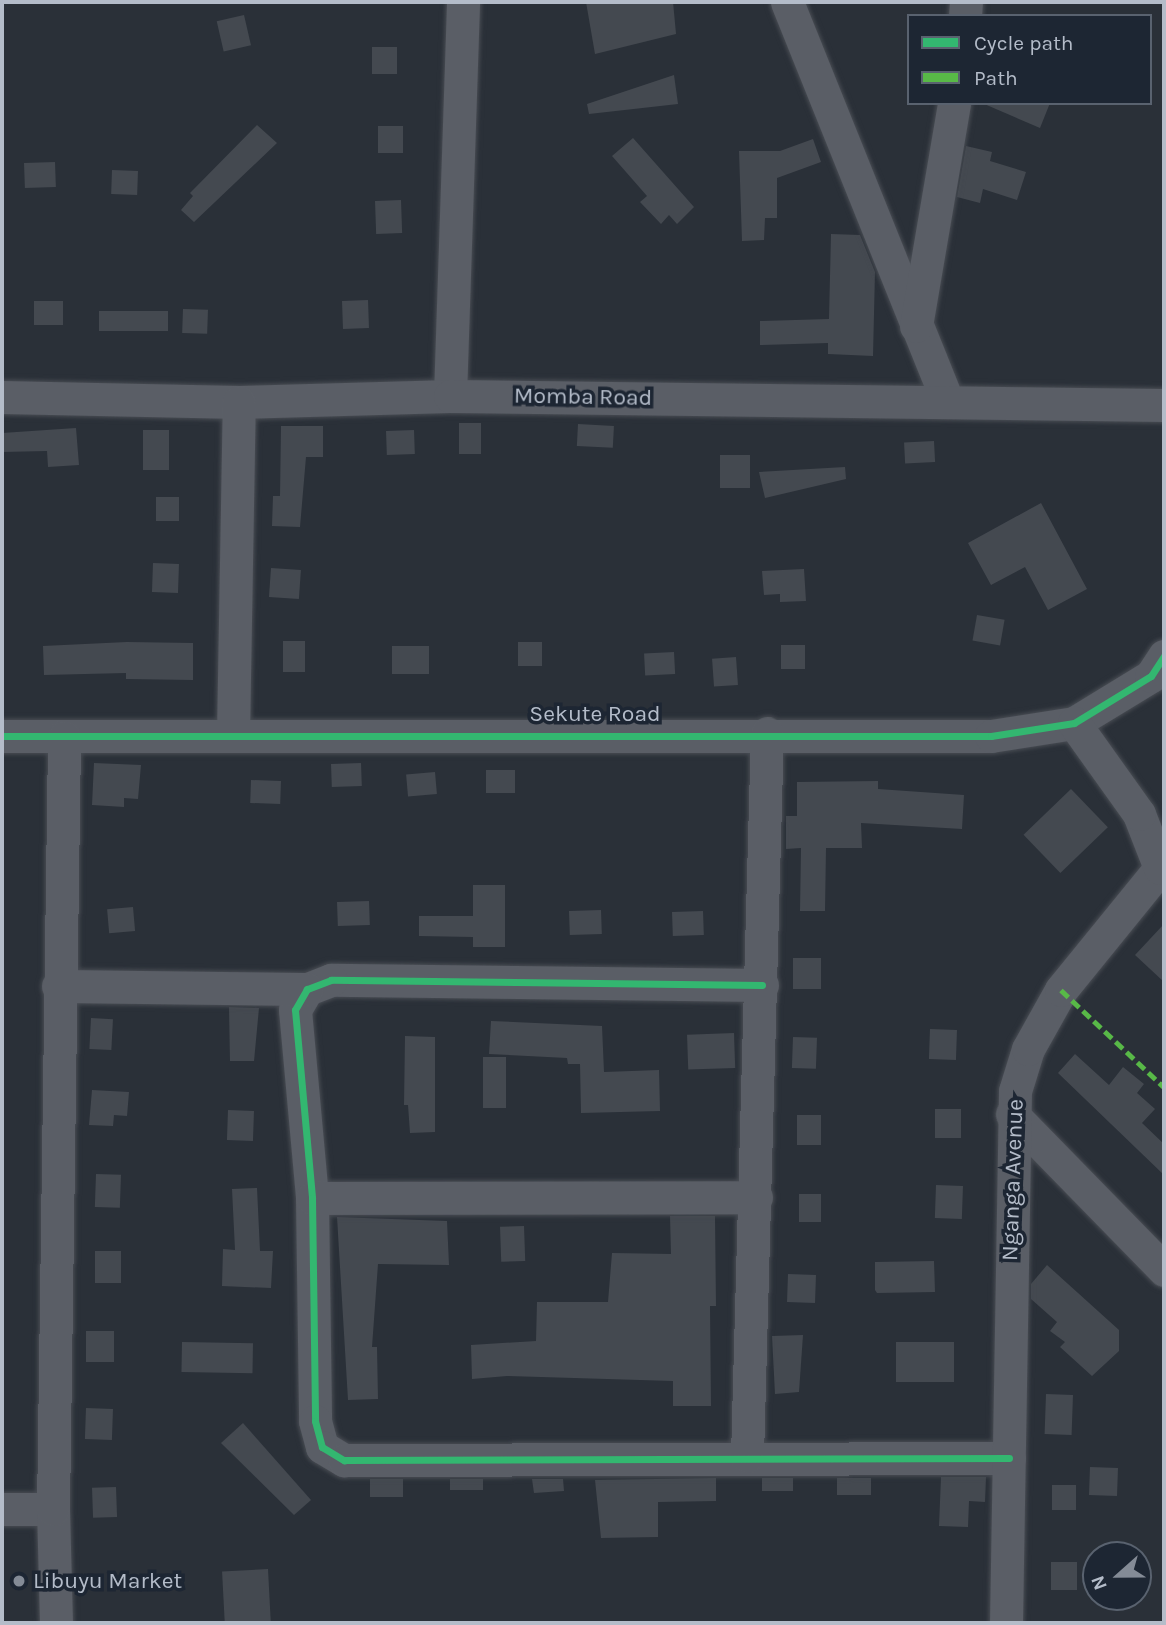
<!DOCTYPE html>
<style>
body{margin:0}
#map{position:relative;width:1166px;height:1625px;overflow:hidden;background:#2a3038;font-family:Karla,sans-serif}
div>[style]{position:absolute}
[style*='--x']{left:calc(var(--x)*1px);top:calc(var(--y)*1px);width:calc(var(--w)*1px);rotate:calc(var(--a)*1deg)}
.building>*{inset:0;background:#444950;transform-origin:0 0}
.roads{filter:drop-shadow(0 0 2px #484c53) drop-shadow(0 0 2px #484c53)}
.minor>*{height:33px;margin:-16.5px;padding:0 16.5px;transform-origin:16.5px;border-radius:16.5px;background:#5a5e66}
.quiet>*{height:5px;margin-top:-2.5px;transform-origin:0;background:repeating-linear-gradient(90deg,#58b947 0 10px,transparent 0 15px)}
.cycleway>*{height:7px;margin:-3.5px;padding:0 3.5px;transform-origin:3.5px;border-radius:3.5px;background:#33b770}
.dots>*{width:19px;height:19px;translate:-50% -50%;box-sizing:border-box;border:4px solid #1d2633;border-radius:50%}
span{translate:-50% -50%;white-space:nowrap;text-align:center;line-height:1.15;-webkit-text-stroke:7px #1d2633;paint-order:stroke}
.street-label{font-size:23px;color:#b4bcc9}
.poi-label{font-size:23px;color:#b4bcc9}
.left{translate:0 -50%;text-align:left}
.frame{position:absolute;inset:0;border:4px solid #b4bcc9;pointer-events:none}
.legend{position:absolute;left:907px;top:14px;width:245px;height:91px;box-sizing:border-box;background:#1d2633;border:2px solid #59626f;margin:0;padding:9px 12px;list-style:none;font-size:21px;color:#b4bcc9}
.legend li{display:flex;align-items:center;gap:14px;height:35px}
.legend b{width:35px;border:2px solid #59626f}
.north{position:absolute;left:1082px;top:1541px;width:70px;height:70px;box-sizing:border-box;background:#1d2633;border:2px solid #59626f;border-radius:50%;rotate:249deg;font-size:19px;font-weight:700;line-height:28px;text-align:center;color:#b4bcc9}
.north::after{content:'';display:block;margin:auto;width:24px;height:32px;background:#848b96;clip-path:polygon(50% 0,100% 100%,50% 72%,0 100%)}
</style>
<div id="map">
<div class="building">
<div style="clip-path:polygon(586px 2px,673px 2px,676px 34px,595px 54px)"></div>
<div style="left:244px;top:15px;width:31px;height:28px;rotate:77deg"></div>
<div style="left:372px;top:47px;width:25px;height:27px"></div>
<div style="clip-path:polygon(674px 75px,678px 104px,589px 114px,587px 104px)"></div>
<div style="clip-path:polygon(982px 103px,1050px 103px,1040px 128px)"></div>
<div style="clip-path:polygon(257px 125px,277px 143px,194px 222px,181px 210px,193px 196px,190px 193px)"></div>
<div style="left:378px;top:126px;width:25px;height:27px"></div>
<div style="clip-path:polygon(633px 138px,694px 207px,677px 224px,669px 215px,661px 224px,640px 202px,647px 196px,612px 156px)"></div>
<div style="clip-path:polygon(813px 139px,821px 162px,777px 178px,777px 218px,765px 218px,764px 240px,742px 241px,739px 151px,780px 151px)"></div>
<div style="clip-path:polygon(966px 146px,992px 152px,990px 161px,1026px 172px,1017px 200px,983px 189px,980px 203px,957px 197px)"></div>
<div style="left:55px;top:162px;width:25px;height:31px;rotate:88deg"></div>
<div style="left:112px;top:170px;width:26px;height:24px;rotate:2deg"></div>
<div style="left:401px;top:200px;width:33px;height:26px;rotate:88deg"></div>
<div style="clip-path:polygon(831px 234px,860px 235px,875px 272px,873px 356px,828px 354px,828px 343px,760px 345px,760px 321px,829px 319px)"></div>
<div style="left:368px;top:300px;width:28px;height:26px;rotate:88deg"></div>
<div style="left:34px;top:301px;width:29px;height:24px"></div>
<div style="left:183px;top:309px;width:25px;height:24px;rotate:2deg"></div>
<div style="left:168px;top:311px;width:20px;height:69px;rotate:90deg"></div>
<div style="left:459px;top:423px;width:22px;height:31px"></div>
<div style="left:578px;top:424px;width:36px;height:22px;rotate:3deg"></div>
<div style="clip-path:polygon(281px 426px,323px 426px,323px 457px,306px 457px,300px 527px,272px 526px,273px 496px,280px 496px)"></div>
<div style="clip-path:polygon(76px 428px,79px 465px,48px 467px,47px 451px,2px 452px,2px 433px)"></div>
<div style="left:143px;top:430px;width:26px;height:40px"></div>
<div style="left:414px;top:430px;width:24px;height:28px;rotate:88deg"></div>
<div style="left:934px;top:441px;width:21px;height:30px;rotate:87deg"></div>
<div style="left:720px;top:455px;width:30px;height:33px"></div>
<div style="clip-path:polygon(845px 467px,846px 479px,765px 498px,759px 472px)"></div>
<div style="left:156px;top:497px;width:23px;height:24px"></div>
<div style="clip-path:polygon(1041px 503px,1087px 589px,1048px 610px,1025px 567px,991px 585px,968px 543px)"></div>
<div style="left:153px;top:563px;width:26px;height:29px;rotate:2deg"></div>
<div style="left:271px;top:568px;width:30px;height:29px;rotate:4deg"></div>
<div style="clip-path:polygon(804px 569px,806px 601px,780px 602px,780px 594px,764px 595px,762px 571px)"></div>
<div style="left:977px;top:615px;width:28px;height:26px;rotate:10deg"></div>
<div style="left:283px;top:641px;width:22px;height:31px"></div>
<div style="clip-path:polygon(127px 642px,193px 643px,193px 680px,126px 679px,126px 673px,44px 675px,43px 646px)"></div>
<div style="left:518px;top:642px;width:24px;height:24px"></div>
<div style="left:781px;top:645px;width:24px;height:24px"></div>
<div style="left:429px;top:646px;width:28px;height:37px;rotate:90deg"></div>
<div style="left:674px;top:652px;width:22px;height:30px;rotate:87deg"></div>
<div style="left:736px;top:657px;width:28px;height:24px;rotate:86deg"></div>
<div style="clip-path:polygon(94px 763px,141px 765px,138px 799px,124px 798px,124px 807px,92px 805px)"></div>
<div style="left:361px;top:763px;width:23px;height:30px;rotate:88deg"></div>
<div style="left:486px;top:770px;width:29px;height:23px"></div>
<div style="left:435px;top:772px;width:22px;height:29px;rotate:85deg"></div>
<div style="left:251px;top:780px;width:30px;height:23px;rotate:2deg"></div>
<div style="clip-path:polygon(878px 781px,878px 789px,964px 795px,962px 829px,861px 823px,862px 848px,826px 848px,825px 911px,800px 911px,801px 848px,786px 849px,786px 816px,797px 816px,797px 782px)"></div>
<div style="left:1071px;top:789px;width:53px;height:66px;rotate:46deg"></div>
<div style="clip-path:polygon(473px 885px,505px 885px,505px 947px,473px 947px,473px 937px,419px 936px,419px 916px,473px 916px)"></div>
<div style="left:369px;top:901px;width:24px;height:32px;rotate:88deg"></div>
<div style="left:133px;top:907px;width:24px;height:26px;rotate:85deg"></div>
<div style="left:601px;top:910px;width:24px;height:32px;rotate:88deg"></div>
<div style="left:703px;top:911px;width:24px;height:31px;rotate:88deg"></div>
<div style="clip-path:polygon(1164px 924px,1164px 982px,1135px 955px)"></div>
<div style="left:793px;top:958px;width:28px;height:31px"></div>
<div style="clip-path:polygon(229px 1007px,259px 1008px,254px 1061px,230px 1061px)"></div>
<div style="left:91px;top:1018px;width:22px;height:31px;rotate:3deg"></div>
<div style="clip-path:polygon(491px 1021px,602px 1026px,604px 1072px,659px 1070px,660px 1111px,581px 1113px,580px 1064px,568px 1064px,567px 1058px,489px 1054px)"></div>
<div style="left:930px;top:1029px;width:27px;height:30px;rotate:2deg"></div>
<div style="left:734px;top:1033px;width:35px;height:47px;rotate:88deg"></div>
<div style="clip-path:polygon(405px 1036px,435px 1037px,435px 1132px,410px 1133px,408px 1105px,404px 1105px)"></div>
<div style="left:793px;top:1037px;width:24px;height:31px;rotate:2deg"></div>
<div style="clip-path:polygon(1075px 1054px,1109px 1085px,1123px 1067px,1144px 1084px,1137px 1093px,1155px 1109px,1142px 1123px,1164px 1144px,1164px 1175px,1058px 1073px)"></div>
<div style="left:483px;top:1057px;width:23px;height:51px"></div>
<div style="clip-path:polygon(92px 1090px,129px 1092px,127px 1116px,114px 1115px,113px 1126px,89px 1125px)"></div>
<div style="left:935px;top:1109px;width:26px;height:29px"></div>
<div style="left:228px;top:1110px;width:26px;height:30px;rotate:2deg"></div>
<div style="left:797px;top:1115px;width:24px;height:30px"></div>
<div style="left:96px;top:1174px;width:25px;height:33px;rotate:2deg"></div>
<div style="left:936px;top:1185px;width:27px;height:33px;rotate:2deg"></div>
<div style="clip-path:polygon(257px 1188px,260px 1251px,273px 1251px,271px 1288px,222px 1286px,223px 1249px,235px 1250px,232px 1189px)"></div>
<div style="left:799px;top:1194px;width:22px;height:28px"></div>
<div style="clip-path:polygon(670px 1216px,715px 1216px,716px 1306px,710px 1306px,711px 1406px,673px 1406px,673px 1381px,507px 1376px,472px 1379px,471px 1345px,536px 1341px,537px 1302px,608px 1302px,612px 1253px,671px 1254px)"></div>
<div style="clip-path:polygon(337px 1217px,447px 1221px,449px 1265px,378px 1264px,372px 1347px,377px 1347px,378px 1399px,348px 1400px)"></div>
<div style="left:524px;top:1226px;width:35px;height:24px;rotate:88deg"></div>
<div style="left:95px;top:1251px;width:26px;height:32px"></div>
<div style="clip-path:polygon(934px 1261px,935px 1292px,877px 1293px,875px 1290px,875px 1262px)"></div>
<div style="clip-path:polygon(1047px 1265px,1119px 1330px,1119px 1351px,1092px 1376px,1060px 1347px,1065px 1342px,1050px 1331px,1057px 1322px,1031px 1299px,1031px 1284px)"></div>
<div style="left:788px;top:1274px;width:28px;height:28px;rotate:2deg"></div>
<div style="left:86px;top:1331px;width:28px;height:31px"></div>
<div style="clip-path:polygon(803px 1335px,799px 1392px,775px 1394px,772px 1336px)"></div>
<div style="left:182px;top:1342px;width:71px;height:30px;rotate:1deg"></div>
<div style="left:896px;top:1342px;width:58px;height:40px"></div>
<div style="left:1046px;top:1394px;width:27px;height:40px;rotate:2deg"></div>
<div style="left:86px;top:1408px;width:27px;height:31px;rotate:2deg"></div>
<div style="clip-path:polygon(243px 1423px,311px 1500px,294px 1515px,221px 1443px)"></div>
<div style="left:1090px;top:1467px;width:28px;height:28px;rotate:2deg"></div>
<div style="clip-path:polygon(941px 1477px,986px 1477px,985px 1502px,969px 1501px,968px 1527px,939px 1526px)"></div>
<div style="clip-path:polygon(716px 1478px,716px 1501px,658px 1502px,658px 1537px,601px 1538px,595px 1480px)"></div>
<div style="left:762px;top:1478px;width:31px;height:13px"></div>
<div style="left:837px;top:1478px;width:34px;height:17px"></div>
<div style="left:370px;top:1479px;width:33px;height:18px"></div>
<div style="left:450px;top:1479px;width:33px;height:11px"></div>
<div style="clip-path:polygon(532px 1479px,563px 1479px,564px 1491px,534px 1493px)"></div>
<div style="left:1052px;top:1485px;width:24px;height:25px"></div>
<div style="left:116px;top:1487px;width:30px;height:24px;rotate:88deg"></div>
<div style="left:1051px;top:1562px;width:26px;height:28px"></div>
<div style="left:268px;top:1569px;width:54px;height:46px;rotate:87deg"></div>
</div>
<div class="roads">
<div class="minor">
<div style="--x:787;--y:2;--w:430;--a:68.1"></div>
<div style="--x:965;--y:16;--w:14;--a:-86"></div>
<div style="--x:916;--y:326;--w:226;--a:-80.3"></div>
<div style="--x:450;--y:396;--w:394;--a:-88.1"></div>
<div style="--x:2;--y:397;--w:237;--a:1.2"></div>
<div style="--x:239;--y:402;--w:211;--a:-1.6"></div>
<div style="--x:450;--y:396;--w:714;--a:0.72"></div>
<div style="--x:233;--y:735;--w:333;--a:-89"></div>
<div style="--x:2;--y:736;--w:989;--a:0"></div>
<div style="--x:991;--y:736;--w:84;--a:-8.9"></div>
<div style="--x:1074;--y:723;--w:90;--a:-31.4"></div>
<div style="--x:1151;--y:676;--w:24;--a:-57"></div>
<div style="--x:762;--y:985;--w:431;--a:-179.3"></div>
<div style="--x:331;--y:980;--w:26;--a:159"></div>
<div style="--x:307;--y:989;--w:24;--a:120"></div>
<div style="--x:295;--y:1010;--w:189;--a:84.8"></div>
<div style="--x:312;--y:1198;--w:223;--a:89.2"></div>
<div style="--x:315;--y:1421;--w:27;--a:75"></div>
<div style="--x:322;--y:1447;--w:26;--a:31"></div>
<div style="--x:344;--y:1460;--w:665;--a:-0.17"></div>
<div style="--x:58;--y:986;--w:249;--a:0.7"></div>
<div style="--x:1012;--y:1114;--w:218;--a:45.7"></div>
<div style="--x:312;--y:1198;--w:444;--a:-0.1"></div>
<div style="--x:747;--y:1456;--w:723;--a:-88.42"></div>
<div style="--x:2;--y:1509;--w:51;--a:0"></div>
<div style="--x:56;--y:1623;--w:114;--a:-91.5"></div>
<div style="--x:53;--y:1509;--w:772;--a:-89.18"></div>
<div style="--x:1006;--y:1623;--w:532;--a:-89.03"></div>
<div style="--x:1015;--y:1091;--w:44;--a:-72.8"></div>
<div style="--x:1028;--y:1049;--w:68;--a:-60.8"></div>
<div style="--x:1061;--y:990;--w:157;--a:-50.9"></div>
<div style="--x:1160;--y:868;--w:58;--a:-111.3"></div>
<div style="--x:1139;--y:814;--w:112;--a:-125.5"></div>
</div>
</div>
<div class="quiet">
<div style="--x:1061;--y:990;--w:141;--a:43.3"></div>
</div>
<div class="cycleway">
<div style="--x:2;--y:736;--w:989;--a:0"></div>
<div style="--x:991;--y:736;--w:84;--a:-8.9"></div>
<div style="--x:1074;--y:723;--w:90;--a:-31.4"></div>
<div style="--x:1151;--y:676;--w:24;--a:-57"></div>
<div style="--x:762;--y:985;--w:431;--a:-179.3"></div>
<div style="--x:331;--y:980;--w:26;--a:159"></div>
<div style="--x:307;--y:989;--w:24;--a:120"></div>
<div style="--x:295;--y:1010;--w:189;--a:84.8"></div>
<div style="--x:312;--y:1198;--w:223;--a:89.2"></div>
<div style="--x:315;--y:1421;--w:27;--a:75"></div>
<div style="--x:322;--y:1447;--w:26;--a:31"></div>
<div style="--x:344;--y:1460;--w:665;--a:-0.17"></div>
</div>
<div class="dots">
<div style="left:19px;top:1581px;background:#848b96"></div>
</div>
<div class="street-label">
<span style="left:583px;top:397px;rotate:1deg">Momba Road</span>
<span style="left:595px;top:714px">Sekute Road</span>
<span style="left:1013px;top:1180px;rotate:-88deg">Nganga Avenue</span>
</div>
<div class="poi-label">
<span class="left" style="left:33px;top:1581px">Libuyu Market</span>
</div>
<div class="frame"></div>
<ul class="legend">
<li><b style="height:9px;background:#33b770"></b>Cycle path</li>
<li><b style="height:9px;background:#58b947"></b>Path</li>
</ul>
<div class="north">N</div>
</div>
